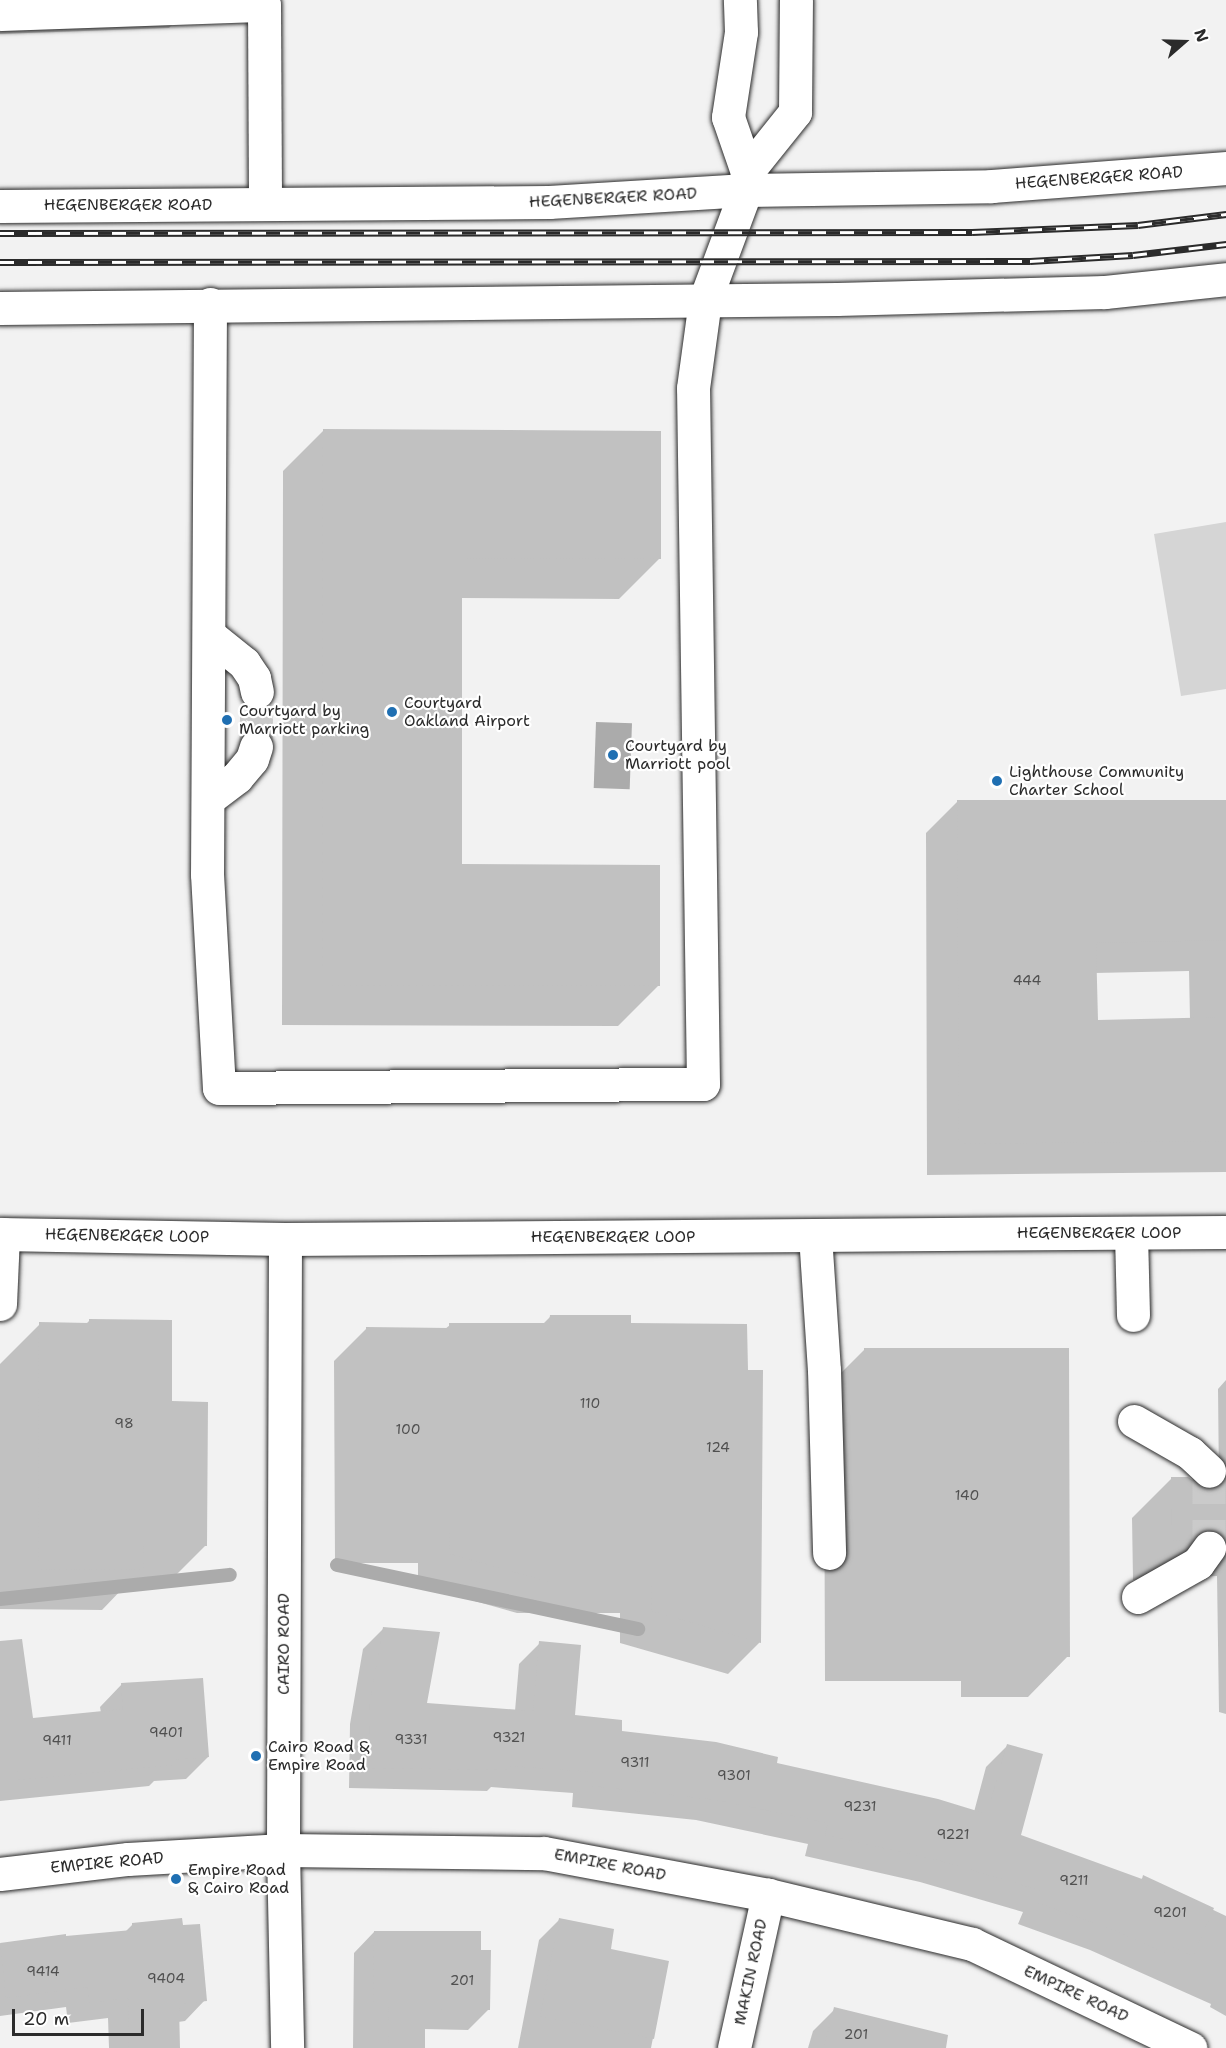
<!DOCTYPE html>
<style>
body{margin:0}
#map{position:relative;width:1226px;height:2048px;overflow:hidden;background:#f2f2f2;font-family:"Shantell Sans",sans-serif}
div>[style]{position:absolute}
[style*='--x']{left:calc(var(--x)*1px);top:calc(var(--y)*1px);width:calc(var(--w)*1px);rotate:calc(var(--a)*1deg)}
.green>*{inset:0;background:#d5d5d5}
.water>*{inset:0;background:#ababab;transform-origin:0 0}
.shadow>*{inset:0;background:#0003}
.stream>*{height:14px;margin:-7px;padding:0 7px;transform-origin:7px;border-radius:7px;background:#ababab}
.building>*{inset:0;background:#c1c1c1}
.minor-tunnel>*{height:33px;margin-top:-16.5px;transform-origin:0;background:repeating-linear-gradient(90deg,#cacaca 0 33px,transparent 0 49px)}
.roads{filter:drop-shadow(0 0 2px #2b2b2b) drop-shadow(0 0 2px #2b2b2b)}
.minor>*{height:33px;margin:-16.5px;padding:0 16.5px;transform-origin:16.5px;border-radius:16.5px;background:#fff}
.major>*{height:33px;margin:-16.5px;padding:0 16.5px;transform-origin:16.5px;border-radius:16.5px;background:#fff}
.rail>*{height:7px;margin-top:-3.5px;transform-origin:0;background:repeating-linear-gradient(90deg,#fff 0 14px,#2b2b2b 0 28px);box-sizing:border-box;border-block:2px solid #2b2b2b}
.dots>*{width:16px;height:16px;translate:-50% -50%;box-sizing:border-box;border:3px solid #fff;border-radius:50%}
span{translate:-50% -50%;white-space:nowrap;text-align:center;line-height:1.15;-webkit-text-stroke:4.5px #fff;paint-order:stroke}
.number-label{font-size:14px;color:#505050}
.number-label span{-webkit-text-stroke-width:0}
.street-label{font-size:16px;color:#2b2b2b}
.poi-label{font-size:16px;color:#2b2b2b}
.left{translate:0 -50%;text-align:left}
.north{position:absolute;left:1154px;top:12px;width:60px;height:60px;-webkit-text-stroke:4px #fff;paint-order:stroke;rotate:70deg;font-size:16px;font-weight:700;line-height:24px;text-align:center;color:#2b2b2b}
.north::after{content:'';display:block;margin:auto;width:21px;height:27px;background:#2b2b2b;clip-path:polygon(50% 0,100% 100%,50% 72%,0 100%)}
.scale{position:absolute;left:12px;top:2009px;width:132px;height:27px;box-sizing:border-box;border:3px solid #2b2b2b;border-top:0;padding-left:8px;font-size:18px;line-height:21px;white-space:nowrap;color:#2b2b2b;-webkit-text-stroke:4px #fff;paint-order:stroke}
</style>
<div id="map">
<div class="green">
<div style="clip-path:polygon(1226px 522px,1226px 689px,1181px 696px,1154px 534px)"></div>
</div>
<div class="water">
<div style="left:596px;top:722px;width:36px;height:66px;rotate:2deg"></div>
</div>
<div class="shadow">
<div style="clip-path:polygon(0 0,197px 0,169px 28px,0 34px)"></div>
<div style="clip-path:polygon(323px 431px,660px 558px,619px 599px,460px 598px,460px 866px,658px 986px,618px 1026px,282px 1025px,283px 471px)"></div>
<div style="clip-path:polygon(evenodd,958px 801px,1226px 802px,1226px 1172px,927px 1175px,926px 833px,958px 801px,1189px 971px,1190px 1019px,1096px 1022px,1095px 973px,1189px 971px)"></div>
<div style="clip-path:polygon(550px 1317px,629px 1324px,760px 1642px,728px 1674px,620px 1643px,620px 1613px,517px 1613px,418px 1585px,418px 1563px,335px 1563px,334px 1361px,366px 1329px,445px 1329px,450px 1325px,542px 1325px)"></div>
<div style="clip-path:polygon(90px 1320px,170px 1403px,206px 1545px,165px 1586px,126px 1585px,102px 1610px,0 1609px,0 1364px,40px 1324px,86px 1324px)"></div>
<div style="clip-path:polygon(864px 1350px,1068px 1656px,1028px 1697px,961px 1697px,961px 1681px,825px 1681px,824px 1390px)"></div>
<div style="clip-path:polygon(1226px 1380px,1226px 1714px,1219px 1712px,1217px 1576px,1133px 1580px,1132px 1518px,1172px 1478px,1205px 1491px,1216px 1490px,1219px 1486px,1218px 1389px)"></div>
<div style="clip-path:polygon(384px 1628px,425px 1704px,515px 1711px,519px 1664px,540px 1643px,573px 1717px,620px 1733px,775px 1764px,974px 1812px,986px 1767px,1007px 1746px,1019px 1836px,1140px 1880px,1144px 1877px,1226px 1916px,1226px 2016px,1210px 2007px,1211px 2004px,1090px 1950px,1018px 1924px,1023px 1912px,920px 1882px,805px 1856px,808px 1844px,696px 1820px,572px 1807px,573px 1793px,491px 1787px,487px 1791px,349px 1788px,350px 1724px,363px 1649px)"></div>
<div style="clip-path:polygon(122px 1684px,208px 1757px,186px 1779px,154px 1781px,149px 1786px,0 1801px,0 1703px,31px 1720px,101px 1713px,100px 1707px)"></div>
<div style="clip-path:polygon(559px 1920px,609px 1950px,668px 1962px,651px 2048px,518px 2048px,539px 1940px)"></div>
<div style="clip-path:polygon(133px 1924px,205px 2000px,185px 2021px,178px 2022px,179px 2048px,109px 2048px,108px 2018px,68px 2023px,66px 2007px,0 2016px,0 1944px,64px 1935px,65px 1938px,124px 1933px)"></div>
<div style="clip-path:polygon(374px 1932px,480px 1951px,488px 2010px,468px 2030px,423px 2029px,423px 2048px,353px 2048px,354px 1953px)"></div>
<div style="clip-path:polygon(835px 2009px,879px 2048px,808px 2048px,813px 2031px)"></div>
</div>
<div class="stream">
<div style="--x:337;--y:1565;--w:308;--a:12"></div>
<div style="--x:0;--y:1599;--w:231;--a:-6"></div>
</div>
<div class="building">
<div style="clip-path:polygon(323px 429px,661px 431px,661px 559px,462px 558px,462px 864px,660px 865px,660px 986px,322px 985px)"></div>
<div style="clip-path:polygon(957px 800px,1226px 800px,1226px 940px,1096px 943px,1098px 1020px,1226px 1017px,1226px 1141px,959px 1144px)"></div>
<div style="clip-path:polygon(550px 1315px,631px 1315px,631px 1323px,747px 1324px,748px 1370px,763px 1370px,761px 1643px,652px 1611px,651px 1582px,550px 1582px,450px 1554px,449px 1531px,366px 1531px,366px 1327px,449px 1328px,449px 1323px,549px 1323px)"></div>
<div style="clip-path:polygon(89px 1319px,172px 1320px,172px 1401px,208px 1402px,207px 1546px,144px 1545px,143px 1570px,38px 1569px,39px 1322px,89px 1323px)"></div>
<div style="clip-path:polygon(864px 1348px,1069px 1348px,1070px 1657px,1001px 1657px,1001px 1641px,864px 1641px)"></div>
<div style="clip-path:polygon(1171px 1477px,1188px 1477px,1205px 1489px,1215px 1489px,1226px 1478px,1226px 1539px,1210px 1529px,1201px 1531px,1191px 1540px,1172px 1541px)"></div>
<div style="clip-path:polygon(383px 1627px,440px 1632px,427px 1703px,533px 1711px,539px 1641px,581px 1645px,575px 1715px,622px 1720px,622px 1731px,716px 1742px,778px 1757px,777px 1763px,938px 1799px,987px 1814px,1007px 1744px,1043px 1754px,1021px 1835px,1142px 1879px,1143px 1875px,1214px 1908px,1193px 1956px,1173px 1947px,1169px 1955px,1111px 1929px,1038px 1903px,1042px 1891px,941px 1861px,825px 1835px,828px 1823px,717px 1800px,592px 1786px,593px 1772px,510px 1766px,510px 1770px,369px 1768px,370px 1702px)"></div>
<div style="clip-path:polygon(22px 1639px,33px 1718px,123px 1709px,121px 1683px,203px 1678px,209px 1757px,172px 1760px,172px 1765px,19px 1780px,18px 1771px,0 1774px,0 1641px)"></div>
<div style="clip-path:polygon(182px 1918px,183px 1925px,200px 1924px,207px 2001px,179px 2004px,180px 2048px,129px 2048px,128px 1998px,89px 2003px,87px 1987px,6px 1998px,0 1943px,66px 1934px,66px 1936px,132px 1930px,132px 1923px)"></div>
<div style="clip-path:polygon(559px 1918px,614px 1929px,611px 1949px,669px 1961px,654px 2039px,540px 2016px)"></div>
<div style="clip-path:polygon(374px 1931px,481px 1931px,481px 1950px,491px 1950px,490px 2010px,425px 2009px,425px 2048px,388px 2048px,389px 2006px,373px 2006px)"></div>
<div style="clip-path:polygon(834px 2007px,948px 2035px,946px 2048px,824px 2048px)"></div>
</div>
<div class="minor-tunnel">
<div style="--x:256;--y:747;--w:55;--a:-89"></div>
<div style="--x:1209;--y:1471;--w:77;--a:90"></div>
</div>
<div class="roads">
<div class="minor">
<div style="--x:0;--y:14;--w:264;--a:-2"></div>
<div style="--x:264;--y:5;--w:199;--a:89.7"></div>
<div style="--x:747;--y:172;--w:77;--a:-51.3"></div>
<div style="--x:795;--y:112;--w:112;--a:-89.5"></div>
<div style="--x:210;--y:304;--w:570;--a:90.3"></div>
<div style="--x:207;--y:874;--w:214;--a:86.8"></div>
<div style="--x:219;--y:1088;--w:484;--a:-0.5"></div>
<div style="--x:703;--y:1084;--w:696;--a:-90.82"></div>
<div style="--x:693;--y:388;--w:89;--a:-82.2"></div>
<div style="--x:705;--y:300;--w:117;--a:-69.6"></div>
<div style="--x:746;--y:190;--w:18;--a:-87"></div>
<div style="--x:747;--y:172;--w:58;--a:-109.1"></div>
<div style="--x:728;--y:117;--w:86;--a:-81.3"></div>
<div style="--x:741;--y:32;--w:32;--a:-92"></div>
<div style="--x:209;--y:635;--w:45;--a:38.7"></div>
<div style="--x:244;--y:663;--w:18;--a:56"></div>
<div style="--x:254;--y:678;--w:14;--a:78"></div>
<div style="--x:208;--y:799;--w:36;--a:-37"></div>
<div style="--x:237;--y:777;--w:23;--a:-50"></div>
<div style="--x:252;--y:759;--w:13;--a:-72"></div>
<div style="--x:1131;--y:1233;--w:82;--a:88.6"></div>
<div style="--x:0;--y:1234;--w:285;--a:1"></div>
<div style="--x:285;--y:1239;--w:941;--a:-0.43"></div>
<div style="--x:815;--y:1235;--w:135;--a:86.2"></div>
<div style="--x:824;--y:1370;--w:183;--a:88.4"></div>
<div style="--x:285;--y:1239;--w:611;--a:90.19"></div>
<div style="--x:283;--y:1850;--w:198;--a:88.8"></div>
<div style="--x:0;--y:1304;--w:70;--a:-87.5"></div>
<div style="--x:1134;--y:1421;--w:64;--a:29.7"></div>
<div style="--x:1190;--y:1453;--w:26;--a:43"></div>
<div style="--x:1138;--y:1597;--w:69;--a:-29.5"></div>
<div style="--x:1198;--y:1563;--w:19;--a:-54"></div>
<div style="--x:0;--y:1874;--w:129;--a:-6.7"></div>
<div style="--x:128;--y:1859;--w:155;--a:-3.3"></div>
<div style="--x:283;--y:1850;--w:261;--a:0.7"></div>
<div style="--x:544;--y:1853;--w:228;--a:10.6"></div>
<div style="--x:768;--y:1895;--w:210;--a:13.5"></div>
<div style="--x:972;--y:1944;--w:242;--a:25.5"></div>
<div style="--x:734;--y:2048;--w:157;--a:-77.5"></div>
</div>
<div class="major">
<div style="--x:0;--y:206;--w:549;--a:-0.42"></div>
<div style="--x:549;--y:202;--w:197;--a:-3.5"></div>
<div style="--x:746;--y:190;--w:246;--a:-0.9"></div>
<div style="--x:992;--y:186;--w:235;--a:-4.4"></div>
<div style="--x:0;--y:308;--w:837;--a:-0.62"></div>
<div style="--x:837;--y:299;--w:268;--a:-1.5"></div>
<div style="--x:1105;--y:292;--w:122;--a:-6.1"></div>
</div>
</div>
<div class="rail">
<div style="--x:0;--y:233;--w:972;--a:-0.06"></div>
<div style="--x:972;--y:232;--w:166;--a:-2.4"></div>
<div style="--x:1138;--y:225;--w:89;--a:-7.1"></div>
<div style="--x:0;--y:262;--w:1030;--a:-0.06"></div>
<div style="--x:1030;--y:261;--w:103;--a:-3.3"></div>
<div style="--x:1133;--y:255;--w:94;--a:-6.7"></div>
</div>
<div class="dots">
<div style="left:392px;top:712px;background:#1f6fb2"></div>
<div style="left:227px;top:720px;background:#1f6fb2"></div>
<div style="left:613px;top:755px;background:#1f6fb2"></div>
<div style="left:997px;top:781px;background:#1f6fb2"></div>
<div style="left:256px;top:1756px;background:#1f6fb2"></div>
<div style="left:176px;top:1879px;background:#1f6fb2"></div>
</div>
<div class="number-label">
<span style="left:1027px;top:980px">444</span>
<span style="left:590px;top:1403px">110</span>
<span style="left:124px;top:1423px">98</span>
<span style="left:408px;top:1429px">100</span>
<span style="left:718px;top:1447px">124</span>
<span style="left:967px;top:1495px">140</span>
<span style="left:166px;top:1732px">9401</span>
<span style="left:509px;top:1737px">9321</span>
<span style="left:411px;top:1739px">9331</span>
<span style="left:57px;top:1740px">9411</span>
<span style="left:635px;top:1762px">9311</span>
<span style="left:734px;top:1775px">9301</span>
<span style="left:860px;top:1806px">9231</span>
<span style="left:953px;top:1834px">9221</span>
<span style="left:1074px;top:1880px">9211</span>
<span style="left:1170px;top:1912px">9201</span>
<span style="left:43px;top:1971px">9414</span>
<span style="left:166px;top:1978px">9404</span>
<span style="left:462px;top:1980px">201</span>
<span style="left:856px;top:2034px">201</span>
</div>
<div class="street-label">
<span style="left:1099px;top:178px;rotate:-4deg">HEGENBERGER ROAD</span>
<span style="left:613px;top:198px;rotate:-3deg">HEGENBERGER ROAD</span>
<span style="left:128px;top:205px">HEGENBERGER ROAD</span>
<span style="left:1099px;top:1233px">HEGENBERGER LOOP</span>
<span style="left:127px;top:1236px;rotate:1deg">HEGENBERGER LOOP</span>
<span style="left:613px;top:1237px">HEGENBERGER LOOP</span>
<span style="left:284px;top:1644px;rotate:-90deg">CAIRO ROAD</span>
<span style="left:107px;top:1863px;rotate:-5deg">EMPIRE ROAD</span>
<span style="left:610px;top:1865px;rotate:11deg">EMPIRE ROAD</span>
<span style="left:751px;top:1972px;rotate:-78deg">MAKIN ROAD</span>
<span style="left:1076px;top:1994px;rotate:25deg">EMPIRE ROAD</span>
</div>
<div class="poi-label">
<span class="left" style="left:404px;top:712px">Courtyard<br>Oakland Airport</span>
<span class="left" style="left:239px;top:720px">Courtyard by<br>Marriott parking</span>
<span class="left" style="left:625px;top:755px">Courtyard by<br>Marriott pool</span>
<span class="left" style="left:1009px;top:781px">Lighthouse Community<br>Charter School</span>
<span class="left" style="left:268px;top:1756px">Cairo Road &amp;<br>Empire Road</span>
<span class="left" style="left:188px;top:1879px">Empire Road<br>&amp; Cairo Road</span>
</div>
<div class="north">N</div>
<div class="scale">20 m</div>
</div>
